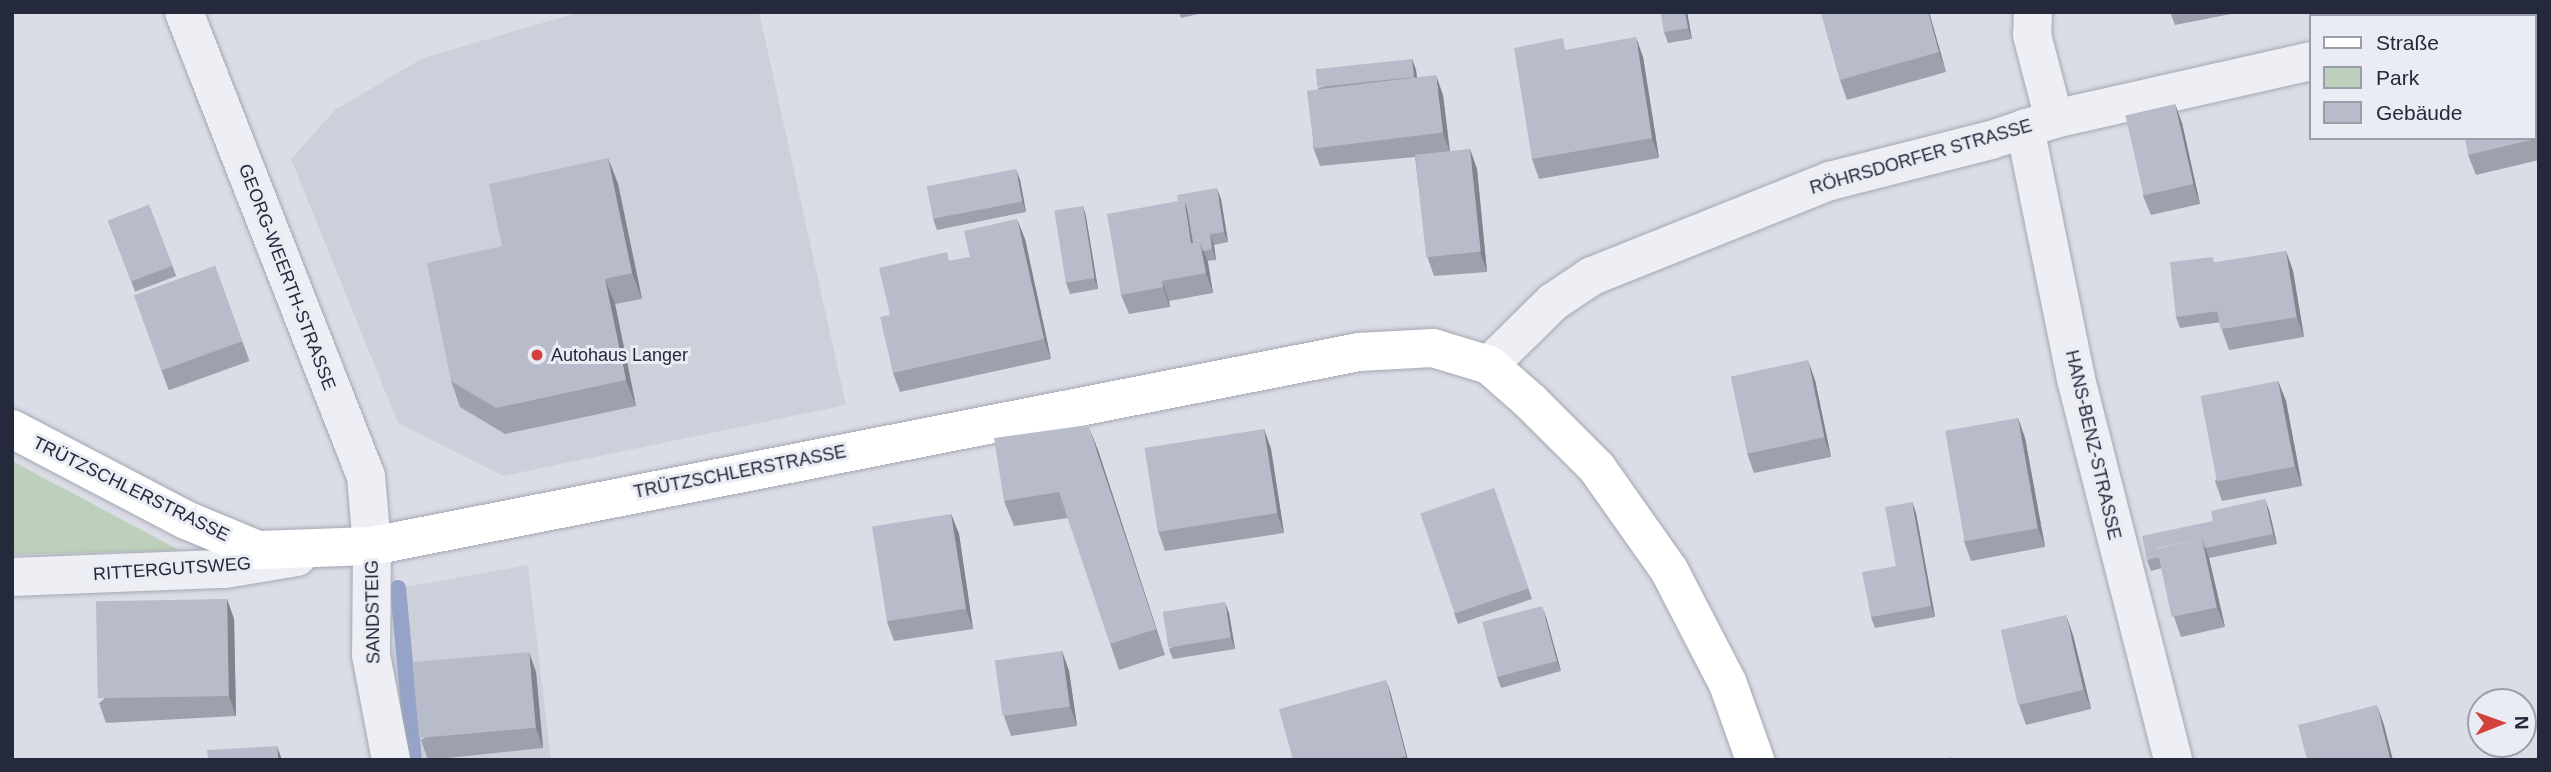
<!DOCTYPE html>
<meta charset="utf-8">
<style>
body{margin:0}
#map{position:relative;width:2551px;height:772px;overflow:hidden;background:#dbdde6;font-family:Arial,sans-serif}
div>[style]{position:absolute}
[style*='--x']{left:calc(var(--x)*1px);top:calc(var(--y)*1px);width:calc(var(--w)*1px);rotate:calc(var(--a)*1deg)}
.built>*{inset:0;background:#cdcfdb}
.green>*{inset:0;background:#bdd0bc}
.stream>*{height:16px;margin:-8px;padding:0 8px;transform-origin:8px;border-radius:8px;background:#94a3c7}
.roads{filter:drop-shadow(0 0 2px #a4a7b3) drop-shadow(0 0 2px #a4a7b3)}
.street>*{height:38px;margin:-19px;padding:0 19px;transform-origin:19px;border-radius:19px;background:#eeeff4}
.secondary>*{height:38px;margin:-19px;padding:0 19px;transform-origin:19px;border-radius:19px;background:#fff}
.wall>*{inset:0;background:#9ea1ad;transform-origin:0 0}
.shaded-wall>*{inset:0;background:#81838d}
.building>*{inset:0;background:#b8bbc9;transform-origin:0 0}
.dots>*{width:19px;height:19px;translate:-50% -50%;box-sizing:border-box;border:4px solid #eaecf4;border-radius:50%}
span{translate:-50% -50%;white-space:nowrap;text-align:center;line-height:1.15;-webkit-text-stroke:6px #eaecf4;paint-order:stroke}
.street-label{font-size:18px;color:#25293c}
.poi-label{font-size:18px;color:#25293c}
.left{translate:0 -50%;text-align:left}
.frame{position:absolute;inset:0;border:14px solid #25293c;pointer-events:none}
.legend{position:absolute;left:2309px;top:14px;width:228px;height:126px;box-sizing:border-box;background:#eaecf4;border:2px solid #9b9eaa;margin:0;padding:9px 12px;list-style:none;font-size:21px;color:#25293c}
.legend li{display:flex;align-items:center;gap:14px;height:35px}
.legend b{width:35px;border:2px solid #9b9eaa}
.north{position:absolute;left:2467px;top:688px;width:70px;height:70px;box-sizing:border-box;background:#eaecf4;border:2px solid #9b9eaa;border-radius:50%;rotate:89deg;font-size:19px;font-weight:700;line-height:28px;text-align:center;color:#25293c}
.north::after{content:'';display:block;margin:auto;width:24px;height:32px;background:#d0423b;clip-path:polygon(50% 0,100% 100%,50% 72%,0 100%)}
</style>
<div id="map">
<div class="built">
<div style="clip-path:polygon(580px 12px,759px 12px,846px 405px,503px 476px,398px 423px,291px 159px,335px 110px,423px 58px)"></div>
<div style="clip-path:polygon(528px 565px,551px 760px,404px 760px,388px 675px,405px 587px)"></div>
</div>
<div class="green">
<div style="clip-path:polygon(12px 461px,179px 550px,12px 555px)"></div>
</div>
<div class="stream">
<div style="--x:398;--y:588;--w:173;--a:84.7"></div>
</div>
<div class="roads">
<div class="street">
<div style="--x:184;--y:12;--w:498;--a:68.6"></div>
<div style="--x:366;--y:476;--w:70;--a:85.1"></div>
<div style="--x:372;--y:546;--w:109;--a:90.5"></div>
<div style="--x:371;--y:655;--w:107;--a:79.2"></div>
<div style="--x:2033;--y:12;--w:23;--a:92"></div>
<div style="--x:2032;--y:35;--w:87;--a:75.3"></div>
<div style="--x:2516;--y:16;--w:16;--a:-15"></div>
<div style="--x:2025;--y:128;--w:256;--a:78.5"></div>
<div style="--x:2076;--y:379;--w:393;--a:75.7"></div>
<div style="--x:1489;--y:365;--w:90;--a:-44.5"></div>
<div style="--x:1553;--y:302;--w:47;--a:-33.7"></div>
<div style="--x:1592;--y:276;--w:256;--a:-21.8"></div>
<div style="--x:1830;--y:181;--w:166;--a:-14.3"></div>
<div style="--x:1991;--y:140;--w:66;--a:-18.4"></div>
<div style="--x:2054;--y:119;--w:263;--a:-12.7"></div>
<div style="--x:12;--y:577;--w:213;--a:-2.2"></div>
<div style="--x:225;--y:569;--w:73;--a:-9.5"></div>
</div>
<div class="secondary">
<div style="--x:12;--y:429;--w:196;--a:27.6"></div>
<div style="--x:186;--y:520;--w:78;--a:22.6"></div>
<div style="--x:258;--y:550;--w:114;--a:-2"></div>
<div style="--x:372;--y:546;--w:1006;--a:-11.12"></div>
<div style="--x:1359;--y:352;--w:74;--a:-3.1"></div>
<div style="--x:1433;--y:348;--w:59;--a:16.9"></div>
<div style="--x:1489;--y:365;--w:55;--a:41.3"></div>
<div style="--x:1530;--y:401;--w:95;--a:45"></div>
<div style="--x:1597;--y:468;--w:125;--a:54.8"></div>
<div style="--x:1669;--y:570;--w:128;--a:62.6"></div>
<div style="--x:1728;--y:684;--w:81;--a:70.4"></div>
</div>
</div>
<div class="wall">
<div style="clip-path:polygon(1179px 12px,1207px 12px,1181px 18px)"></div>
<div style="clip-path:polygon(1661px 12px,1687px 12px,1692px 39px,1668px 43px,1664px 32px)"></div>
<div style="clip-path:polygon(1821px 12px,1929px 12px,1946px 72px,1847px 100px,1840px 80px)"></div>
<div style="clip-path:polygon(2170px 12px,2230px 12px,2231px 14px,2175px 25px)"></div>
<div style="clip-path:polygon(1567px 50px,1643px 57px,1659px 158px,1539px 179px,1532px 159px)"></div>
<div style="clip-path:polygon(1412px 59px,1416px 70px,1417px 77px,1443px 95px,1450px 152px,1470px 149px,1477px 169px,1487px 272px,1434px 276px,1427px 256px,1415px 157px,1320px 166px,1313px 147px,1318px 88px)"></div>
<div style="clip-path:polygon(2539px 83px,2539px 160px,2476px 175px,2468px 155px)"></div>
<div style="clip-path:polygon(2175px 104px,2182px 123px,2200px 204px,2151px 215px,2143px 196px)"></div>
<div style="clip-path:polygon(608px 158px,618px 184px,642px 299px,615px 304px,636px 406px,505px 434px,460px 407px,451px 381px,502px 246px)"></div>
<div style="clip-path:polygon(1020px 180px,1026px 212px,937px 230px,933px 219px)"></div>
<div style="clip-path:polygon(1221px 199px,1228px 242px,1214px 245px,1216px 260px,1207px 261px,1213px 293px,1169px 301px,1170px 307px,1129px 314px,1121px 295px)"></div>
<div style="left:149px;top:205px;width:76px;height:44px;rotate:69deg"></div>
<div style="clip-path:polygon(1083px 206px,1086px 217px,1098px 289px,1070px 294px,1066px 283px)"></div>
<div style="clip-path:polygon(1025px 239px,1051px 359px,900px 392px,893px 373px,890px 315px,950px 261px,970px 257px)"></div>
<div style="clip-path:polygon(2286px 251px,2293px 271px,2304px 337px,2229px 350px,2222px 330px,2221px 322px,2180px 328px,2176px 317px,2215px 263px)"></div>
<div style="left:215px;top:266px;width:101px;height:86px;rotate:70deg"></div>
<div style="clip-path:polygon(1815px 380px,1831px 457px,1754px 473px,1747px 453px)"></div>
<div style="clip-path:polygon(2278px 381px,2286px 401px,2302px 486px,2222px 501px,2215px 481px)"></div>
<div style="clip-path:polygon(2018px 418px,2025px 438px,2045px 547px,1971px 561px,1964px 541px)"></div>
<div style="clip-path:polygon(1264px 429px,1271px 449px,1284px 533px,1165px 551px,1158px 531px)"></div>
<div style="clip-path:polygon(1098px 450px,1165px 655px,1119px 670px,1068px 518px,1014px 526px,1004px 501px)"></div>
<div style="clip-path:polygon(1494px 488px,1532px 599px,1458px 624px,1454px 613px)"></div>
<div style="clip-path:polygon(1912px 502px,1916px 513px,1935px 617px,1875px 628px,1871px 617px,1896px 566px)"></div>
<div style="clip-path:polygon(2269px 510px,2277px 544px,2209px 558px,2225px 627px,2181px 637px,2174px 617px,2162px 568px,2151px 571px,2147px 560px)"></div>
<div style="clip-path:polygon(951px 514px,959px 534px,973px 629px,894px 641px,887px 622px)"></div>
<div style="clip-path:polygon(227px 599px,234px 619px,236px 716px,106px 723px,99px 703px)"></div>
<div style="clip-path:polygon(1229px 613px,1235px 649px,1173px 659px,1169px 649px)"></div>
<div style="clip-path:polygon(1546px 617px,1561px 671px,1501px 688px,1497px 677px)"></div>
<div style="clip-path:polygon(2073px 635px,2091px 709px,2026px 725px,2019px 705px)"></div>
<div style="clip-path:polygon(1062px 651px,1069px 671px,1077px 726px,1011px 736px,1004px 716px)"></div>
<div style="clip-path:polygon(536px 672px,543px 748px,428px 760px,421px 740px)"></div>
<div style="clip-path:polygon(1390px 691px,1408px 760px,1293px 760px)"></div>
</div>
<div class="shaded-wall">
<div style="clip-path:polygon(1685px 12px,1687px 12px,1692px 39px,1688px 28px)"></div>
<div style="clip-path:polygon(1928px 12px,1929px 12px,1946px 72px,1939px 52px)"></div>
<div style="clip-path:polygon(1636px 37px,1643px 57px,1659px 158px,1652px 138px)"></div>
<div style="clip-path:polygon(1412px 59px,1416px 70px,1419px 97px,1415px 86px)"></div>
<div style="clip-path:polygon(2535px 72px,2539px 83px,2539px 95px,2535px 79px)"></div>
<div style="clip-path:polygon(1436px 75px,1443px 95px,1450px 153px,1443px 133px)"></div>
<div style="clip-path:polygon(2175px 104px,2182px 123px,2200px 204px,2193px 184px)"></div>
<div style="clip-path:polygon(1470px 149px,1477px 169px,1487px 272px,1480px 252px)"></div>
<div style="clip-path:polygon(608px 158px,618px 184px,642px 299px,632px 273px)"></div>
<div style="clip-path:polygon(1016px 169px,1020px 180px,1026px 212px,1022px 201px)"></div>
<div style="clip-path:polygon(1217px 188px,1221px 199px,1228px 242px,1224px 232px)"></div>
<div style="clip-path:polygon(1184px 200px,1191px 219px,1196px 252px,1191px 243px)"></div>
<div style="clip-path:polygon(1083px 206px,1086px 217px,1098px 289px,1094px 278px)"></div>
<div style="clip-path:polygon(1017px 219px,1025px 239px,1051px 359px,1044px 339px)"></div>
<div style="clip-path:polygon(1210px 234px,1214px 245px,1216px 260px,1212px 249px)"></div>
<div style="clip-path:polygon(1200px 242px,1208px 262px,1213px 293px,1206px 273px)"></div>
<div style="clip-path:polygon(2286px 251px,2293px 271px,2304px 337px,2297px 317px)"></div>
<div style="clip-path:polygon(605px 279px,615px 304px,636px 406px,626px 380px)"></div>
<div style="clip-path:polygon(1162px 281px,1169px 301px,1170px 307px,1163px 287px)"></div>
<div style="clip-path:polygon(1808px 360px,1815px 380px,1831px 457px,1824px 437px)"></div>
<div style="clip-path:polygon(2278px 381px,2286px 401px,2302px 486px,2295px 466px)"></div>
<div style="clip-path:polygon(2018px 418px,2025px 438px,2045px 547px,2038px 528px)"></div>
<div style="clip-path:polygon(1088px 425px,1098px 450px,1165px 655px,1156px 629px)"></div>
<div style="clip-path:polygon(1264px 429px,1271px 449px,1284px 533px,1277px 513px)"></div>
<div style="clip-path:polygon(2265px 499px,2269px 510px,2277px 544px,2273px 534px)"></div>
<div style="clip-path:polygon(1912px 502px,1916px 513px,1935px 617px,1931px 606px)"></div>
<div style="clip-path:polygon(951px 514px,959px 534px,973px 629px,966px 609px)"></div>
<div style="clip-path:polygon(2202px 539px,2209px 558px,2225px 627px,2217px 607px)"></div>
<div style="clip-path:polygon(227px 599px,234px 619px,236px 716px,229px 696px)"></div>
<div style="clip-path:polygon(1225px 602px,1229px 613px,1235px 649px,1231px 638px)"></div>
<div style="clip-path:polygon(1542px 606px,1546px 617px,1561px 671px,1557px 661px)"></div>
<div style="clip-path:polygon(2066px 615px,2073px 635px,2091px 709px,2084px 690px)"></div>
<div style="clip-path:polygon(1062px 651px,1069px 671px,1077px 726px,1070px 706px)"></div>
<div style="clip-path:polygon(529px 652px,536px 672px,543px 748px,536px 728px)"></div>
<div style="clip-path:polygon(1386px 680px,1390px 691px,1408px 760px,1406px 756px)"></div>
<div style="clip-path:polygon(2377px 705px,2384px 725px,2393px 760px,2390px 760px)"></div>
<div style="clip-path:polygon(277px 746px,282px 760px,278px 760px)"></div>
</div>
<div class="building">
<div style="clip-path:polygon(1661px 12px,1685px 12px,1688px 28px,1664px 32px)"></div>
<div style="clip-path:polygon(1821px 12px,1928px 12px,1939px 52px,1840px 80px)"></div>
<div style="clip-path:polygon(1636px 37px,1652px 138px,1532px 159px,1514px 48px,1563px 38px,1565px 50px)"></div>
<div style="left:1412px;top:59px;width:18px;height:97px;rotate:84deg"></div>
<div style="left:1436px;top:75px;width:58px;height:130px;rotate:83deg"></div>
<div style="clip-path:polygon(2535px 79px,2539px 95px,2539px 138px,2468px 155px,2465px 138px,2535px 138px)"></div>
<div style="left:2175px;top:104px;width:82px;height:51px;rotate:77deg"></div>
<div style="left:1470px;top:149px;width:103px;height:55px;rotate:84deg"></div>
<div style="clip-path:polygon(608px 158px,632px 273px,605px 279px,626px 380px,496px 408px,451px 381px,427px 263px,502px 246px,489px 184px)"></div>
<div style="left:1016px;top:169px;width:33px;height:91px;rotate:79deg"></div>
<div style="clip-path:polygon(1217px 188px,1224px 232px,1210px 234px,1212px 249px,1203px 251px,1200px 242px,1193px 243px,1187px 208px,1184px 200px,1178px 201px,1177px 195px)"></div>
<div style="clip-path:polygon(1184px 200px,1191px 243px,1200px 242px,1206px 273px,1162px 281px,1163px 287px,1121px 295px,1107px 214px)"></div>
<div style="left:149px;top:205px;width:65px;height:44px;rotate:69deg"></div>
<div style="left:1083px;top:206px;width:73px;height:29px;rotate:81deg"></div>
<div style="clip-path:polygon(1017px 219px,1044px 339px,893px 373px,880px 317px,890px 315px,879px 268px,947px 252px,949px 261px,970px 257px,964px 231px)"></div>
<div style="left:2286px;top:251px;width:67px;height:77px;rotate:81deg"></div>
<div style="clip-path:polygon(2213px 257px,2214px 263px,2210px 264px,2219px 311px,2176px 317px,2170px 262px)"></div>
<div style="left:215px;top:266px;width:80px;height:86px;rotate:70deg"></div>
<div style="left:1808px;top:360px;width:79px;height:79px;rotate:78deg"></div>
<div style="left:2278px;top:381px;width:87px;height:79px;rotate:79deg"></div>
<div style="left:2018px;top:418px;width:112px;height:74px;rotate:80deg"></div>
<div style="clip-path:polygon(1088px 425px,1156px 629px,1110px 644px,1059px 492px,1004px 501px,994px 438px)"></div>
<div style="left:1264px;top:429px;width:85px;height:121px;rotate:81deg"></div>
<div style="left:1494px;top:488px;width:106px;height:78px;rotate:71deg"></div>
<div style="clip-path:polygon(2265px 499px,2273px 534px,2205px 548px,2202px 539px,2157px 548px,2160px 557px,2147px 560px,2142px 536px,2213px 521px,2211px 511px)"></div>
<div style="clip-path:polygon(1912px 502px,1931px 606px,1871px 617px,1862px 572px,1896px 566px,1885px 507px)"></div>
<div style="left:951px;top:514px;width:96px;height:80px;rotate:81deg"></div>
<div style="left:2202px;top:539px;width:70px;height:46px;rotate:78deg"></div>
<div style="left:227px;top:599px;width:97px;height:131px;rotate:89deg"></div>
<div style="left:1225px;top:602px;width:36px;height:63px;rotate:81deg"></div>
<div style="left:1542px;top:606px;width:57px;height:62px;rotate:75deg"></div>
<div style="left:2066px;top:615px;width:77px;height:67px;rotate:77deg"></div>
<div style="left:1062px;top:651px;width:56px;height:68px;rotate:82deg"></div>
<div style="left:529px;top:652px;width:76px;height:117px;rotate:85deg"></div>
<div style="clip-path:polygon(1386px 680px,1406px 756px,1392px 760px,1293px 760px,1279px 709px)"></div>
<div style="clip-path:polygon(2377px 705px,2390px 760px,2307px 760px,2298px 725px)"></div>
<div style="clip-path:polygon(277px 746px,278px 760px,208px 760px,207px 750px)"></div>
<div style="clip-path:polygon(1953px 757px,1953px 760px,1937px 760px)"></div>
<div style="clip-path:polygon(2539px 757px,2539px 760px,2518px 760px)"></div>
</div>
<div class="dots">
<div style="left:537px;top:355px;background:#d0423b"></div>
</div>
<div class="street-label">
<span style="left:1921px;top:157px;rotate:-16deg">RÖHRSDORFER STRASSE</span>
<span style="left:287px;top:277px;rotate:69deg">GEORG-WEERTH-STRASSE</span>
<span style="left:2093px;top:445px;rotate:77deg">HANS-BENZ-STRASSE</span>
<span style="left:740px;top:472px;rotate:-11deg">TRÜTZSCHLERSTRASSE</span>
<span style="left:131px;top:489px;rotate:26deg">TRÜTZSCHLERSTRASSE</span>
<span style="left:172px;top:569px;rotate:-4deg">RITTERGUTSWEG</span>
<span style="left:373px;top:612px;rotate:-91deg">SANDSTEIG</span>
</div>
<div class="poi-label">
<span class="left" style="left:551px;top:355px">Autohaus Langer</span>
</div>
<div class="frame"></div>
<ul class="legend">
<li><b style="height:9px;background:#fff"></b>Straße</li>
<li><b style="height:19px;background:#bdd0bc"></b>Park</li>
<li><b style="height:19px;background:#b8bbc9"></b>Gebäude</li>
</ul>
<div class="north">N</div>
</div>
